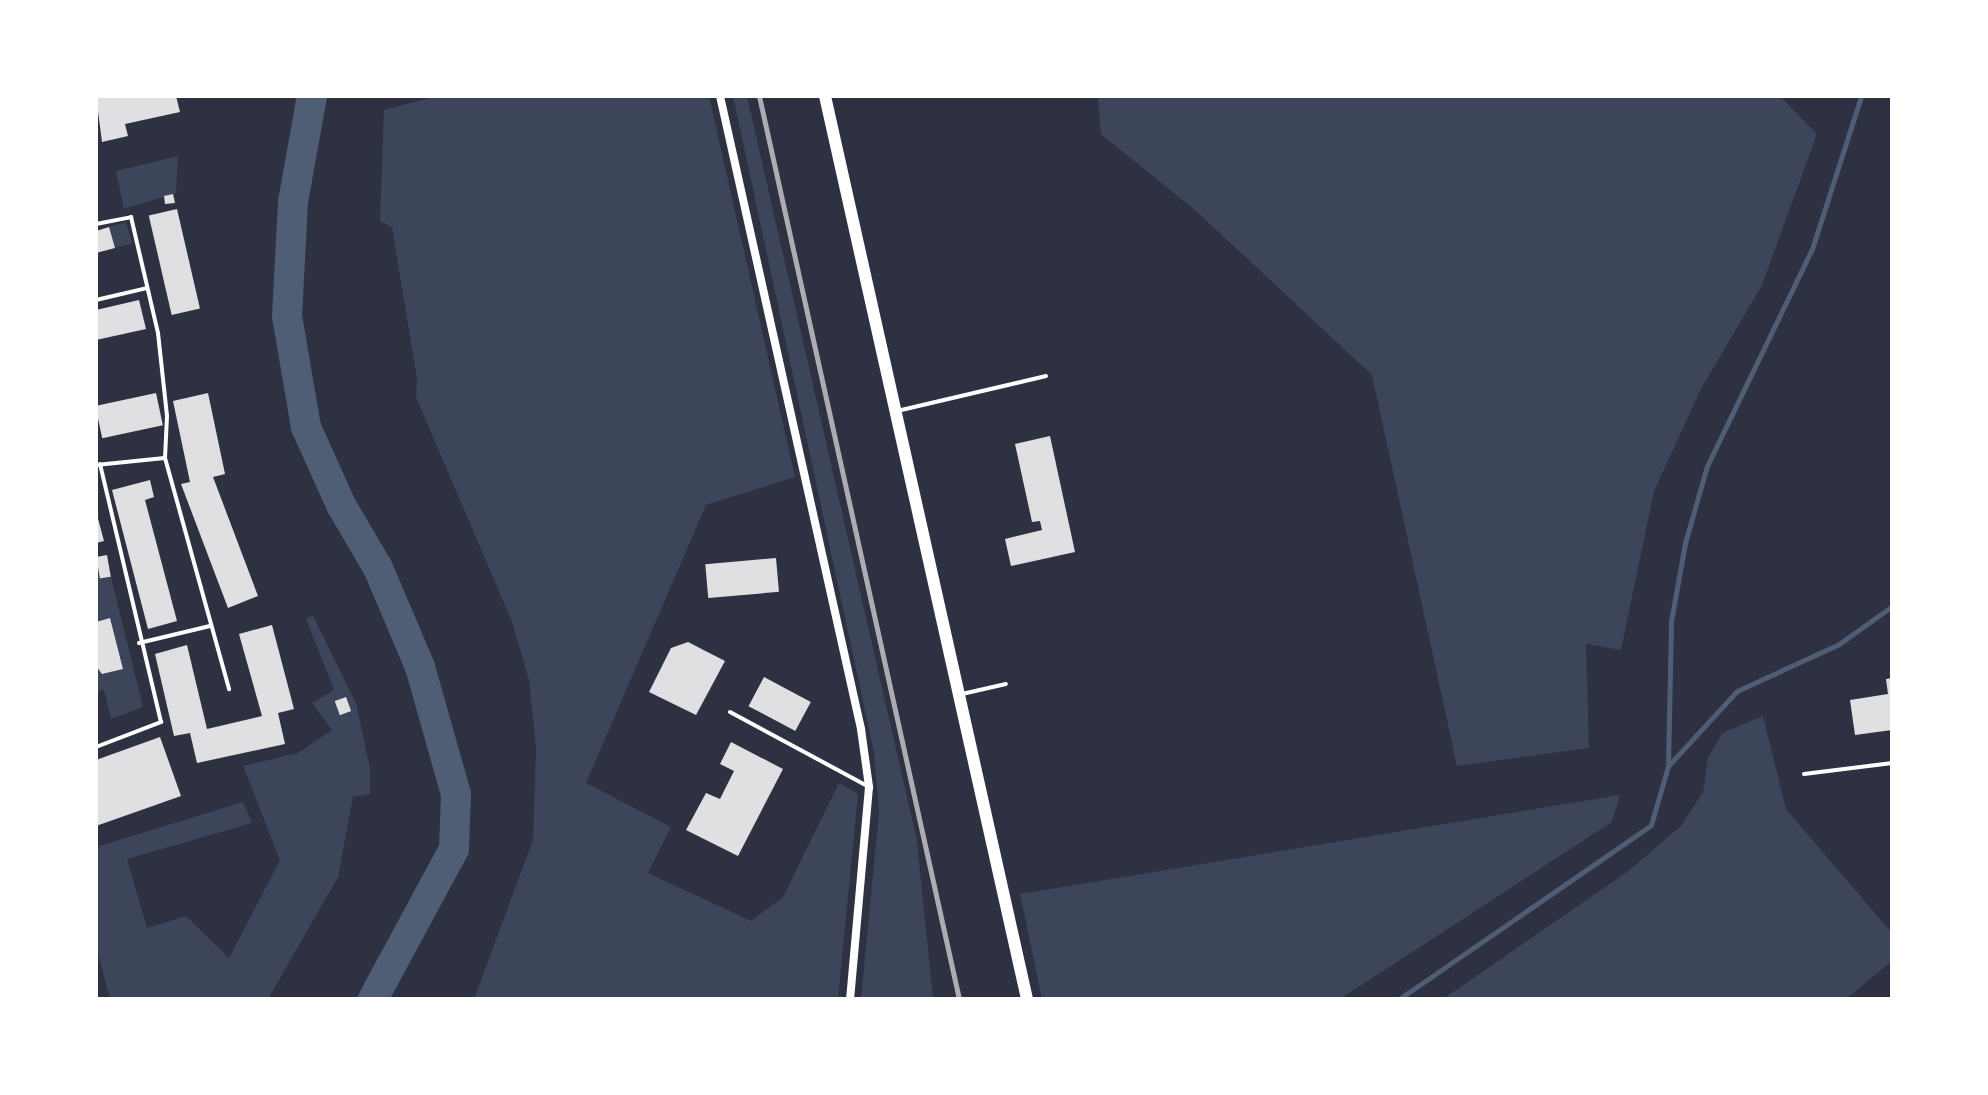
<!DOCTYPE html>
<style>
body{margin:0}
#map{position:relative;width:1988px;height:1095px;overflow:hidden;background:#2d3142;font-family:"Titillium Web",sans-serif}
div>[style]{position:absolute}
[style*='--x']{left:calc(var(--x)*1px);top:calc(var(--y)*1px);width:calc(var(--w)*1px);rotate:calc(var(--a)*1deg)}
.green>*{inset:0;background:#3c4559;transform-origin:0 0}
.stream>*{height:5px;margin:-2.5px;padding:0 2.5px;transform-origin:2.5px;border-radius:2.5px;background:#4f5d75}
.river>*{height:30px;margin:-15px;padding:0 15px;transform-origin:15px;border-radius:15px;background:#4f5d75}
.building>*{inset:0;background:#e0e0e3;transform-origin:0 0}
.service>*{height:4px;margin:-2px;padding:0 2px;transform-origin:2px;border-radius:2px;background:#fff}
.minor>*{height:8px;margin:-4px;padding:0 4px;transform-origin:4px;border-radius:4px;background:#fff}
.primary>*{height:12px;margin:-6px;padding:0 6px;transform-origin:6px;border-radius:6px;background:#fff}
.rail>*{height:5px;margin:-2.5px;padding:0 2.5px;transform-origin:2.5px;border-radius:2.5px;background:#abadb3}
span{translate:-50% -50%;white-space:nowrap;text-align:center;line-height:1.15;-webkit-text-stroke:6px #fff;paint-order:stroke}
.frame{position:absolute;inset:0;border:98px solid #fff;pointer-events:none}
</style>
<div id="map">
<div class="green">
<div style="clip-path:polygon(437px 96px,709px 96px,795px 477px,706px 505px,586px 783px,671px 827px,648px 873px,751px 921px,783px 897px,839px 783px,858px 794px,838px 999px,474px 999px,533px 840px,536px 748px,529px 680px,512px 622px,416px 397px,417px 379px,392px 227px,380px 221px,384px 110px)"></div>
<div style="clip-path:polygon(733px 96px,747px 96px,917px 841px,933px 999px,861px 999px,879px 812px,874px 753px)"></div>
<div style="clip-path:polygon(1098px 96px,1780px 96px,1817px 134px,1762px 285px,1701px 389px,1654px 491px,1621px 650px,1586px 644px,1589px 748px,1457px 766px,1372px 375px,1196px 211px,1101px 134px)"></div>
<div style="clip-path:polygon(178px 156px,176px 193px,124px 209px,116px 171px)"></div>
<div style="left:126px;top:222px;width:22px;height:18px;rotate:74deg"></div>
<div style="clip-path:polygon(96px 555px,101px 579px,111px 577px,143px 707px,111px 719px,104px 690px,96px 692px,96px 666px,103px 674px,123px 668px,110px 619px,96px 622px)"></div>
<div style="clip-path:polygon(313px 616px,356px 703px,370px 768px,370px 794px,353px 797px,338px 877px,268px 999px,110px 999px,96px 946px,96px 847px,243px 802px,252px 823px,127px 859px,147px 928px,186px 916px,229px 958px,280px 860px,243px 766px,298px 753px,332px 730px,312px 703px,334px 690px,306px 619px)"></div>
<div style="clip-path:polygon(1763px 716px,1786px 809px,1892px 933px,1892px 961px,1846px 999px,1443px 999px,1627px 872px,1681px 826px,1703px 792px,1708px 758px,1722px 733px)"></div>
<div style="clip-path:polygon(1620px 795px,1612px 822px,1340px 999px,1042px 999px,1020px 894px)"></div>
</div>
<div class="stream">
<div style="--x:1668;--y:766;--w:145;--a:-88.8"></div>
<div style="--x:1671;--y:621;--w:79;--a:-79.8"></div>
<div style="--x:1685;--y:543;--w:80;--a:-74.1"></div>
<div style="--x:1707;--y:466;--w:241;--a:-64.2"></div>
<div style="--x:1812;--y:249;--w:161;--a:-72.2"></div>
<div style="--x:1399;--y:999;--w:306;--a:-34.6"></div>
<div style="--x:1651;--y:825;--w:61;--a:-73.9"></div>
<div style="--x:1668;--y:766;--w:102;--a:-47.4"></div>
<div style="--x:1737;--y:691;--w:112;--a:-24.7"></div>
<div style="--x:1839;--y:644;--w:65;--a:-35.6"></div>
</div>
<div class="river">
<div style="--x:312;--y:96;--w:108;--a:100.2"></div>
<div style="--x:293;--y:202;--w:114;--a:93"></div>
<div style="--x:287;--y:316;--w:113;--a:80.3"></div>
<div style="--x:306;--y:427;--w:85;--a:65.8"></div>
<div style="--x:341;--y:505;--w:73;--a:59.6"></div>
<div style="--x:378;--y:568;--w:108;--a:67"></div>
<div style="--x:420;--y:667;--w:132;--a:74.2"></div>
<div style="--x:456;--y:794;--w:55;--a:92.1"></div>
<div style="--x:454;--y:849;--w:170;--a:118.4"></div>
</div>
<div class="building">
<div style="clip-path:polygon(96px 96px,176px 96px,180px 112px,125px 124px,128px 136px,102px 142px)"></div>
<div style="clip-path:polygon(173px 194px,175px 203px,165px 204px,164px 196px)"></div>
<div style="left:177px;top:209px;width:102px;height:29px;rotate:77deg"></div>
<div style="clip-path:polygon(109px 227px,115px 248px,96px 253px,96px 231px)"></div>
<div style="clip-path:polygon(139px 300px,146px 329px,96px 340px,96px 310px)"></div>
<div style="left:156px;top:393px;width:33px;height:62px;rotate:78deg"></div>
<div style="clip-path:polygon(208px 393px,225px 474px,213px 477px,258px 596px,228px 608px,181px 484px,190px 482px,173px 401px)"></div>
<div style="clip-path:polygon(1050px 436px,1075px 552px,1011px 566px,1005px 539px,1042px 530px,1040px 521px,1032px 522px,1015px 444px)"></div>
<div style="clip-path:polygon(150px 480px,154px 497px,145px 500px,177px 621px,148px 629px,112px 490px)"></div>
<div style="clip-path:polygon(96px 511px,104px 541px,96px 543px)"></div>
<div style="left:107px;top:555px;width:22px;height:11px;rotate:80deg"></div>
<div style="left:776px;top:558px;width:34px;height:71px;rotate:85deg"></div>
<div style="clip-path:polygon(110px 618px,123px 669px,102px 674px,96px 666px,96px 622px)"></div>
<div style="clip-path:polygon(272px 625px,294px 709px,278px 713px,285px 744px,197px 763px,190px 733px,174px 736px,155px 654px,187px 645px,207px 729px,262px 716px,239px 634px)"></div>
<div style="clip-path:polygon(688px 642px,725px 661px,696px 715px,649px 692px,671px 648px)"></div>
<div style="left:764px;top:677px;width:53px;height:33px;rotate:28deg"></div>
<div style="clip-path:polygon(1892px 678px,1892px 730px,1855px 735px,1850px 700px,1888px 694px,1886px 679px)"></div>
<div style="left:346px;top:697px;width:15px;height:12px;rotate:70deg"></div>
<div style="clip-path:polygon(160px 737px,181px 796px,96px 826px,96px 760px)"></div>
<div style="clip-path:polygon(731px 742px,783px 769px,738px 856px,686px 830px,706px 793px,720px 799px,734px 771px,720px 764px)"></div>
</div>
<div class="service">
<div style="--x:96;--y:224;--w:36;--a:-11"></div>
<div style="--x:131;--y:217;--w:119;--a:76.9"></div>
<div style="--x:158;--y:333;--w:83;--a:83.8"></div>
<div style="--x:167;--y:416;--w:42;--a:92.7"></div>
<div style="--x:165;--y:458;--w:240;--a:74.5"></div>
<div style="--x:96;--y:300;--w:52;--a:-13.2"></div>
<div style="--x:897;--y:411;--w:153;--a:-13.2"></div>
<div style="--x:96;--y:465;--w:69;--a:-5.8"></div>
<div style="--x:139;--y:643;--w:73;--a:-13.5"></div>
<div style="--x:962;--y:694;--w:45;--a:-12.8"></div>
<div style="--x:730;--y:712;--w:158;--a:28.3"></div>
<div style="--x:96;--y:747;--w:70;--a:-21"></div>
<div style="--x:161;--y:722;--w:265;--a:-103.3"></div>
<div style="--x:1804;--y:774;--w:89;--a:-7.1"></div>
</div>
<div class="minor">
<div style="--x:720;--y:96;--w:649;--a:77.44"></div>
<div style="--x:861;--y:729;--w:59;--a:82.1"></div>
<div style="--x:869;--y:787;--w:213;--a:95.1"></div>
</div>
<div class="primary">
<div style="--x:825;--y:96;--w:925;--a:77.39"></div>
</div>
<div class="rail">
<div style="--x:759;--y:96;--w:925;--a:77.51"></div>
</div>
<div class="frame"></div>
</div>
